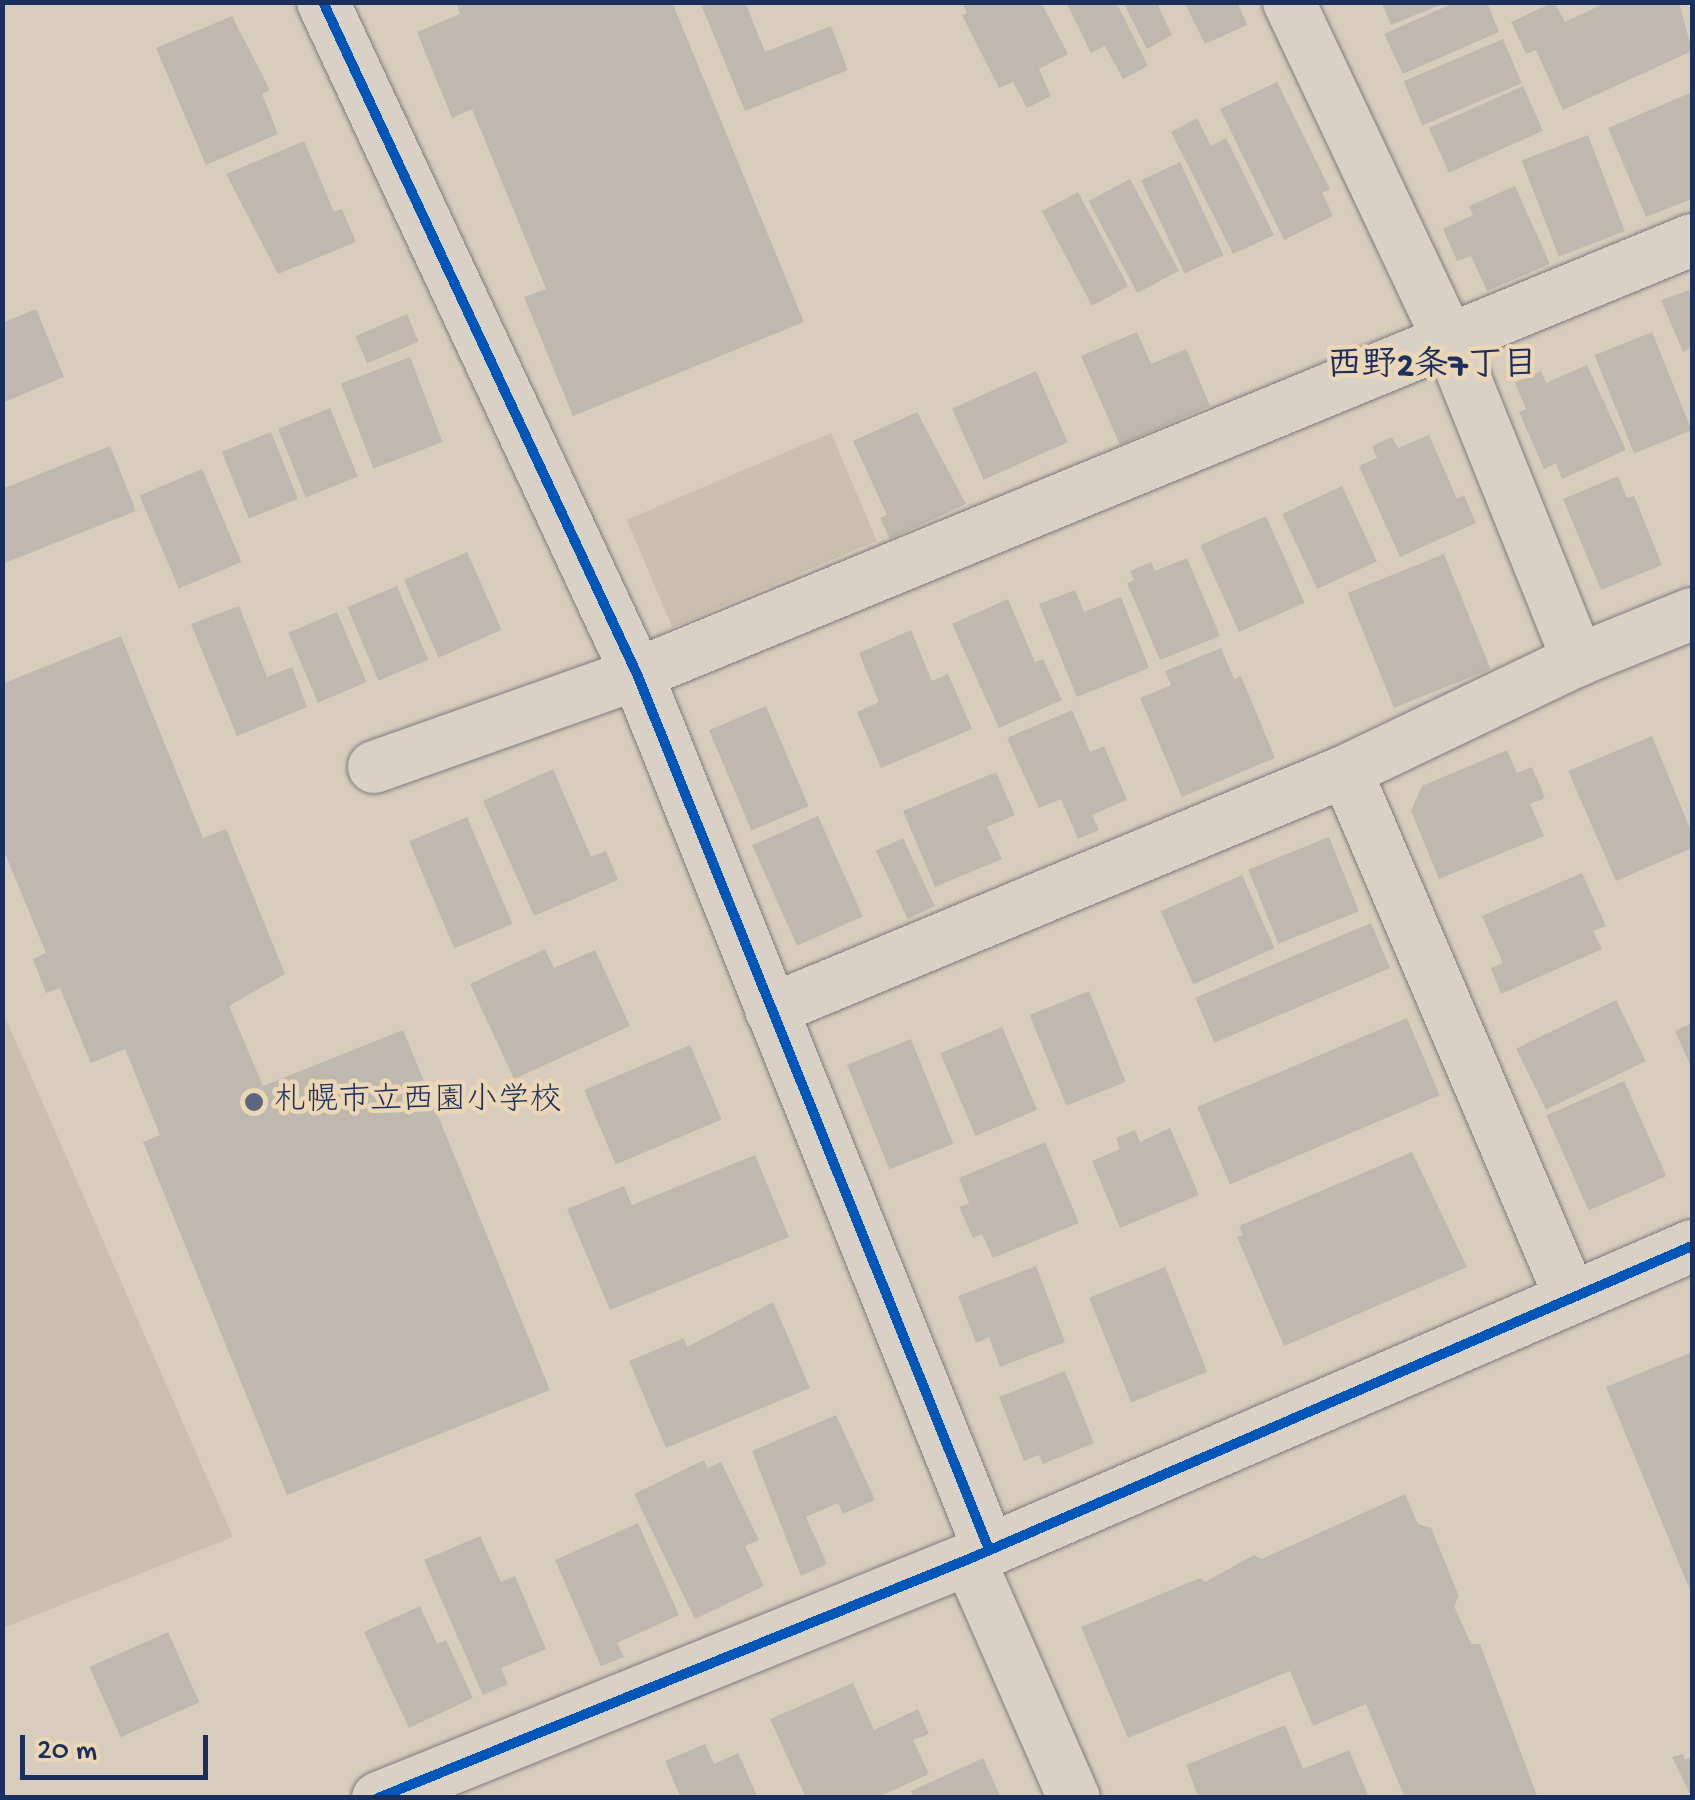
<!DOCTYPE html>
<meta charset="utf-8">
<style>
body{margin:0}
#map{position:relative;width:1695px;height:1800px;overflow:hidden;background:#d8cdbd;font-family:"Gochi Hand","Klee One",sans-serif}
div>[style]{position:absolute}
[style*='--x']{left:calc(var(--x)*1px);top:calc(var(--y)*1px);width:calc(var(--w)*1px);rotate:calc(var(--a)*1deg)}
.green>*{inset:0;background:#cabeae;transform-origin:0 0}
.building>*{inset:0;background:#bfb8af;transform-origin:0 0}
.roads{filter:drop-shadow(0 0 2px #7c7b7d) drop-shadow(0 0 2px #7c7b7d)}
.street>*{height:52px;margin:-26px;padding:0 26px;transform-origin:26px;border-radius:26px;background:#d9d1c6}
.cycleway>*{height:10px;margin:-5px;padding:0 5px;transform-origin:5px;border-radius:5px;background:#0057b8}
.dots>*{width:28px;height:28px;translate:-50% -50%;box-sizing:border-box;border:5px solid #ebd6b5;border-radius:50%}
span{translate:-50% -50%;white-space:nowrap;text-align:center;line-height:1.15;-webkit-text-stroke:9px #ebd6b5;paint-order:stroke}
.poi-label{font-size:32px;color:#1b2f5e}
.left{translate:0 -50%;text-align:left}
.neighbourhood-label{font-size:35px;color:#1b2f5e;font-weight:700}
.frame{position:absolute;inset:0;border:5px solid #1b2f5e;pointer-events:none}
.scale{position:absolute;left:20px;top:1735px;width:188px;height:45px;box-sizing:border-box;border:5px solid #1b2f5e;border-top:0;padding-left:12px;font-size:30px;line-height:35px;white-space:nowrap;color:#1b2f5e;-webkit-text-stroke:8px #ebd6b5;paint-order:stroke}
</style>
<div id="map">
<div class="green">
<div style="left:831px;top:433px;width:117px;height:222px;rotate:67deg"></div>
<div style="clip-path:polygon(2px 1010px,233px 1537px,3px 1628px,2px 1628px)"></div>
</div>
<div class="building">
<div style="clip-path:polygon(456px 2px,672px 2px,804px 322px,573px 416px,524px 297px,546px 289px,472px 109px,452px 118px,417px 32px,460px 14px)"></div>
<div style="clip-path:polygon(700px 2px,745px 2px,765px 52px,831px 26px,848px 70px,745px 111px)"></div>
<div style="clip-path:polygon(962px 2px,1041px 2px,1068px 54px,1039px 69px,1051px 96px,1027px 108px,1013px 82px,999px 88px,962px 15px,967px 13px)"></div>
<div style="clip-path:polygon(1066px 2px,1116px 2px,1148px 66px,1123px 79px,1105px 46px,1091px 53px)"></div>
<div style="clip-path:polygon(1123px 2px,1166px 2px,1158px 6px,1172px 35px,1147px 49px)"></div>
<div style="clip-path:polygon(1184px 2px,1237px 2px,1247px 25px,1205px 44px)"></div>
<div style="clip-path:polygon(1381px 2px,1445px 2px,1445px 3px,1391px 25px)"></div>
<div style="clip-path:polygon(1456px 2px,1487px 2px,1499px 32px,1403px 74px,1384px 34px)"></div>
<div style="clip-path:polygon(1554px 2px,1565px 22px,1607px 2px,1679px 2px,1692px 51px,1563px 110px,1536px 50px,1526px 54px,1511px 22px)"></div>
<div style="clip-path:polygon(232px 16px,270px 90px,262px 94px,278px 134px,206px 165px,156px 48px)"></div>
<div style="left:1503px;top:39px;width:48px;height:108px;rotate:67deg"></div>
<div style="clip-path:polygon(1277px 82px,1330px 189px,1322px 193px,1333px 216px,1284px 240px,1220px 109px)"></div>
<div style="left:1523px;top:86px;width:49px;height:103px;rotate:66deg"></div>
<div style="clip-path:polygon(1692px 92px,1692px 199px,1646px 217px,1608px 128px)"></div>
<div style="clip-path:polygon(1197px 118px,1211px 146px,1226px 138px,1274px 235px,1233px 254px,1171px 132px)"></div>
<div style="left:1588px;top:135px;width:103px;height:71px;rotate:69deg"></div>
<div style="clip-path:polygon(304px 141px,334px 212px,342px 209px,356px 242px,278px 274px,226px 174px)"></div>
<div style="left:1180px;top:162px;width:103px;height:43px;rotate:65deg"></div>
<div style="left:1130px;top:179px;width:104px;height:47px;rotate:62deg"></div>
<div style="clip-path:polygon(1515px 186px,1550px 264px,1487px 291px,1471px 256px,1457px 261px,1443px 229px,1473px 215px,1469px 206px)"></div>
<div style="left:1078px;top:192px;width:107px;height:41px;rotate:62deg"></div>
<div style="clip-path:polygon(1689px 290px,1692px 299px,1692px 355px,1690px 348px,1683px 352px,1661px 300px)"></div>
<div style="clip-path:polygon(36px 309px,64px 377px,2px 403px,2px 323px)"></div>
<div style="left:407px;top:314px;width:30px;height:56px;rotate:67deg"></div>
<div style="clip-path:polygon(1137px 332px,1151px 364px,1186px 349px,1210px 406px,1120px 445px,1081px 356px)"></div>
<div style="left:1652px;top:332px;width:106px;height:62px;rotate:68deg"></div>
<div style="left:410px;top:357px;width:91px;height:74px;rotate:69deg"></div>
<div style="clip-path:polygon(1587px 365px,1626px 450px,1562px 479px,1556px 463px,1544px 469px,1519px 412px,1526px 409px,1515px 383px,1541px 371px,1546px 383px)"></div>
<div style="left:1036px;top:371px;width:78px;height:92px;rotate:66deg"></div>
<div style="left:330px;top:408px;width:74px;height:56px;rotate:68deg"></div>
<div style="clip-path:polygon(917px 412px,966px 504px,890px 539px,880px 518px,887px 515px,853px 441px)"></div>
<div style="left:271px;top:432px;width:72px;height:53px;rotate:68deg"></div>
<div style="clip-path:polygon(1429px 435px,1457px 499px,1464px 495px,1476px 523px,1400px 557px,1359px 466px,1377px 458px,1372px 446px,1392px 437px,1398px 448px)"></div>
<div style="clip-path:polygon(110px 446px,136px 511px,2px 564px,2px 489px)"></div>
<div style="left:202px;top:469px;width:101px;height:68px;rotate:67deg"></div>
<div style="clip-path:polygon(1618px 476px,1627px 498px,1634px 496px,1662px 565px,1601px 590px,1563px 499px)"></div>
<div style="left:1342px;top:486px;width:83px;height:66px;rotate:65deg"></div>
<div style="left:1266px;top:516px;width:95px;height:72px;rotate:66deg"></div>
<div style="left:467px;top:552px;width:85px;height:69px;rotate:66deg"></div>
<div style="left:1444px;top:554px;width:124px;height:104px;rotate:68deg"></div>
<div style="clip-path:polygon(1187px 558px,1220px 636px,1160px 660px,1127px 583px,1134px 580px,1130px 571px,1151px 562px,1155px 571px)"></div>
<div style="left:397px;top:586px;width:80px;height:54px;rotate:67deg"></div>
<div style="clip-path:polygon(1075px 590px,1084px 612px,1121px 597px,1149px 668px,1077px 697px,1039px 604px)"></div>
<div style="clip-path:polygon(1008px 599px,1035px 662px,1043px 659px,1062px 700px,999px 728px,952px 624px)"></div>
<div style="clip-path:polygon(239px 606px,267px 677px,292px 667px,307px 707px,237px 736px,191px 624px)"></div>
<div style="left:337px;top:612px;width:76px;height:53px;rotate:67deg"></div>
<div style="clip-path:polygon(911px 630px,932px 681px,948px 674px,972px 729px,881px 768px,857px 712px,879px 702px,859px 653px)"></div>
<div style="clip-path:polygon(121px 636px,203px 838px,226px 829px,285px 974px,229px 1006px,263px 1086px,403px 1030px,550px 1390px,287px 1495px,143px 1142px,160px 1135px,125px 1049px,91px 1063px,60px 988px,46px 993px,33px 959px,46px 953px,2px 846px,2px 684px)"></div>
<div style="clip-path:polygon(1221px 648px,1234px 679px,1241px 676px,1275px 758px,1182px 797px,1140px 698px,1171px 685px,1165px 671px)"></div>
<div style="left:766px;top:706px;width:109px;height:62px;rotate:67deg"></div>
<div style="clip-path:polygon(1072px 710px,1090px 752px,1104px 746px,1127px 800px,1092px 815px,1099px 830px,1078px 839px,1061px 799px,1039px 808px,1007px 738px)"></div>
<div style="clip-path:polygon(1652px 736px,1692px 833px,1692px 848px,1616px 881px,1568px 771px)"></div>
<div style="clip-path:polygon(1507px 750px,1517px 773px,1532px 767px,1545px 798px,1530px 804px,1544px 836px,1439px 879px,1411px 811px,1422px 786px)"></div>
<div style="clip-path:polygon(553px 769px,591px 857px,606px 851px,618px 880px,534px 916px,483px 801px)"></div>
<div style="clip-path:polygon(996px 772px,1015px 815px,987px 827px,1002px 859px,935px 887px,903px 811px)"></div>
<div style="left:818px;top:816px;width:110px;height:72px;rotate:66deg"></div>
<div style="left:467px;top:817px;width:116px;height:63px;rotate:67deg"></div>
<div style="left:1329px;top:837px;width:80px;height:87px;rotate:68deg"></div>
<div style="left:903px;top:838px;width:75px;height:30px;rotate:65deg"></div>
<div style="clip-path:polygon(1582px 873px,1606px 926px,1593px 931px,1602px 949px,1501px 994px,1491px 968px,1503px 963px,1482px 916px)"></div>
<div style="left:1242px;top:875px;width:80px;height:89px;rotate:66deg"></div>
<div style="left:1371px;top:923px;width:49px;height:191px;rotate:67deg"></div>
<div style="clip-path:polygon(545px 949px,554px 968px,595px 950px,630px 1026px,514px 1079px,470px 984px)"></div>
<div style="left:1089px;top:991px;width:98px;height:64px;rotate:68deg"></div>
<div style="left:1616px;top:1000px;width:68px;height:111px;rotate:64deg"></div>
<div style="left:1407px;top:1018px;width:84px;height:228px;rotate:67deg"></div>
<div style="clip-path:polygon(1692px 1023px,1692px 1069px,1675px 1031px)"></div>
<div style="left:1002px;top:1027px;width:90px;height:67px;rotate:67deg"></div>
<div style="left:911px;top:1039px;width:113px;height:69px;rotate:68deg"></div>
<div style="left:690px;top:1045px;width:81px;height:115px;rotate:67deg"></div>
<div style="left:1624px;top:1081px;width:104px;height:85px;rotate:66deg"></div>
<div style="clip-path:polygon(1170px 1128px,1199px 1195px,1120px 1228px,1092px 1161px,1120px 1149px,1116px 1138px,1135px 1130px,1140px 1142px)"></div>
<div style="clip-path:polygon(1045px 1142px,1079px 1223px,993px 1258px,982px 1234px,973px 1238px,959px 1207px,969px 1203px,959px 1178px)"></div>
<div style="clip-path:polygon(1412px 1152px,1467px 1267px,1284px 1346px,1237px 1237px,1243px 1235px,1239px 1226px)"></div>
<div style="clip-path:polygon(755px 1155px,789px 1237px,610px 1310px,567px 1209px,624px 1186px,632px 1205px)"></div>
<div style="clip-path:polygon(1036px 1266px,1065px 1342px,1000px 1367px,989px 1337px,976px 1343px,958px 1296px)"></div>
<div style="left:1165px;top:1267px;width:113px;height:82px;rotate:68deg"></div>
<div style="clip-path:polygon(773px 1302px,810px 1388px,666px 1448px,629px 1361px,684px 1338px,687px 1347px)"></div>
<div style="clip-path:polygon(1692px 1352px,1692px 1595px,1606px 1387px)"></div>
<div style="clip-path:polygon(1065px 1371px,1094px 1443px,1043px 1464px,1039px 1455px,1024px 1461px,999px 1397px)"></div>
<div style="clip-path:polygon(836px 1415px,875px 1500px,843px 1514px,838px 1503px,806px 1517px,827px 1564px,801px 1576px,752px 1451px)"></div>
<div style="clip-path:polygon(704px 1460px,708px 1468px,721px 1462px,759px 1540px,745px 1546px,764px 1586px,695px 1619px,634px 1494px)"></div>
<div style="clip-path:polygon(1405px 1494px,1418px 1524px,1431px 1528px,1459px 1596px,1454px 1606px,1471px 1644px,1480px 1644px,1538px 1798px,1405px 1798px,1366px 1704px,1313px 1726px,1290px 1671px,1128px 1738px,1081px 1627px,1200px 1578px,1205px 1582px,1254px 1555px,1262px 1559px)"></div>
<div style="clip-path:polygon(638px 1523px,679px 1615px,617px 1643px,624px 1657px,601px 1666px,555px 1560px)"></div>
<div style="clip-path:polygon(480px 1536px,501px 1582px,515px 1576px,546px 1649px,501px 1668px,508px 1684px,483px 1695px,424px 1560px)"></div>
<div style="clip-path:polygon(420px 1606px,437px 1644px,446px 1640px,473px 1698px,409px 1728px,364px 1632px)"></div>
<div style="left:168px;top:1632px;width:77px;height:86px;rotate:66deg"></div>
<div style="clip-path:polygon(853px 1683px,874px 1730px,918px 1709px,929px 1734px,913px 1740px,929px 1774px,876px 1798px,806px 1798px,770px 1719px)"></div>
<div style="clip-path:polygon(1285px 1725px,1303px 1769px,1349px 1750px,1369px 1798px,1199px 1798px,1186px 1765px)"></div>
<div style="clip-path:polygon(705px 1744px,714px 1764px,738px 1753px,758px 1798px,681px 1798px,665px 1761px)"></div>
<div style="clip-path:polygon(1683px 1754px,1685px 1760px,1692px 1756px,1692px 1798px,1672px 1757px)"></div>
<div style="clip-path:polygon(983px 1758px,1001px 1798px,914px 1798px,911px 1791px)"></div>
</div>
<div class="roads">
<div class="street">
<div style="--x:323;--y:2;--w:742;--a:64.96"></div>
<div style="--x:637;--y:674;--w:943;--a:68.09"></div>
<div style="--x:1289;--y:2;--w:378;--a:64.7"></div>
<div style="--x:1451;--y:344;--w:341;--a:68.1"></div>
<div style="--x:374;--y:767;--w:279;--a:-19.5"></div>
<div style="--x:637;--y:674;--w:1141;--a:-22.36"></div>
<div style="--x:1346;--y:771;--w:571;--a:66.89"></div>
<div style="--x:771;--y:1010;--w:623;--a:-22.57"></div>
<div style="--x:1346;--y:771;--w:257;--a:-25.6"></div>
<div style="--x:1578;--y:660;--w:123;--a:-22"></div>
<div style="--x:969;--y:1559;--w:261;--a:66.3"></div>
<div style="--x:378;--y:1798;--w:637;--a:-22.02"></div>
<div style="--x:969;--y:1559;--w:788;--a:-23.41"></div>
</div>
</div>
<div class="cycleway">
<div style="--x:323;--y:2;--w:742;--a:64.96"></div>
<div style="--x:637;--y:674;--w:943;--a:68.09"></div>
<div style="--x:378;--y:1798;--w:637;--a:-22.02"></div>
<div style="--x:969;--y:1559;--w:788;--a:-23.41"></div>
</div>
<div class="dots">
<div style="left:254px;top:1102px;background:#5d667f"></div>
</div>
<div class="poi-label">
<span class="left" style="left:274px;top:1102px">札幌市立西園小学校</span>
</div>
<div class="neighbourhood-label">
<span style="left:1432px;top:368px">西野2条7丁目</span>
</div>
<div class="frame"></div>
<div class="scale">20 m</div>
</div>
